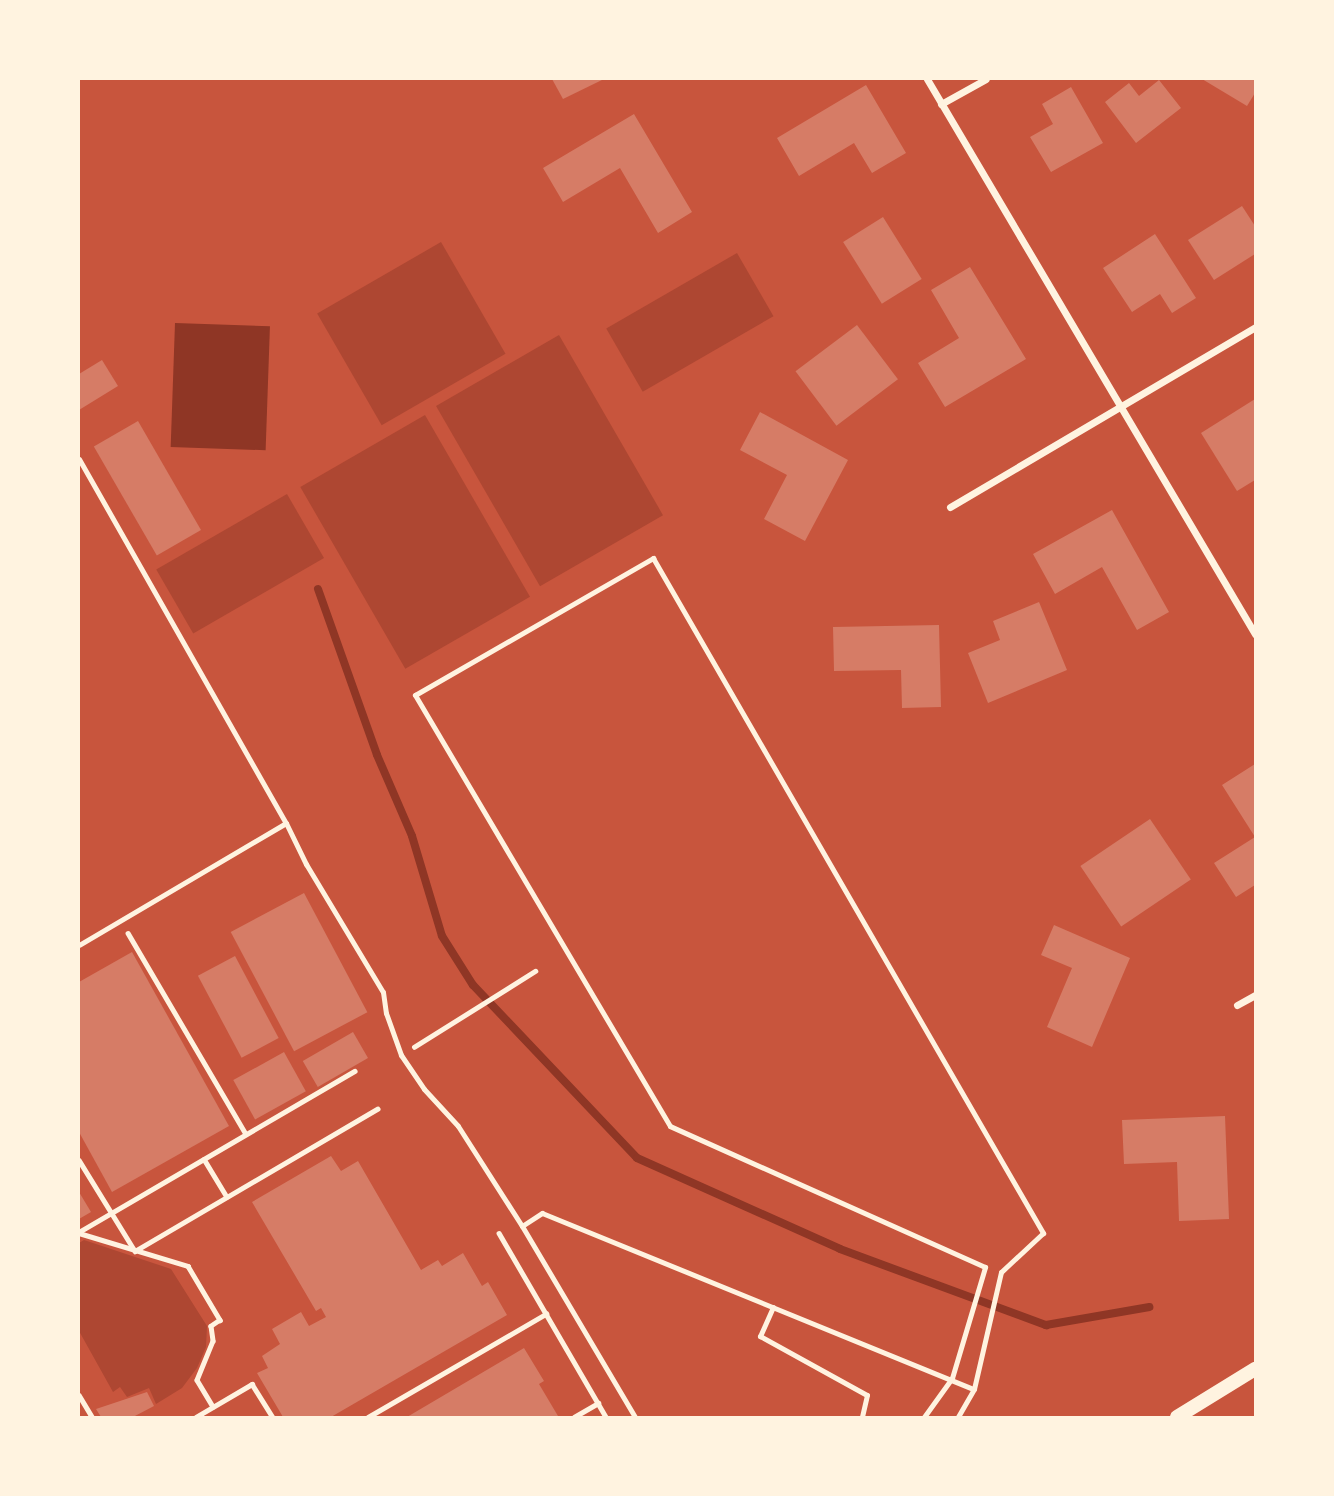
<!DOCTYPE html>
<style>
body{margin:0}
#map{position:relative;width:1334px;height:1496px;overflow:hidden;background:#c8553d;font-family:"Alegreya Sans",sans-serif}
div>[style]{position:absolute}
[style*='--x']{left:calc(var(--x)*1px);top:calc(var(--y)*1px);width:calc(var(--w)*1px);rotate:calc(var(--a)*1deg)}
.green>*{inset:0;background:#ae4732;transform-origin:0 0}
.water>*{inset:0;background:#8f3625;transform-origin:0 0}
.stream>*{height:8px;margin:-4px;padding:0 4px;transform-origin:4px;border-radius:4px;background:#8f3625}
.building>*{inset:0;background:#d67c66;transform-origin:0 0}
.path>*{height:4.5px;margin:-2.25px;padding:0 2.25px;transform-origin:2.25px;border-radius:2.25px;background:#fff3e0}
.service>*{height:5px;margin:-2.5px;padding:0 2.5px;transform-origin:2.5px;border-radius:2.5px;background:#fff3e0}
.minor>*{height:7px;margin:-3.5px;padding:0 3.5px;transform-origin:3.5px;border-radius:3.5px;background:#fff3e0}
.secondary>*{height:14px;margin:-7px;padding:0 7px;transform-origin:7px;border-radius:7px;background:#fff3e0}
span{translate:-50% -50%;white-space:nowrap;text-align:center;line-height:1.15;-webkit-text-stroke:5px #fff3e0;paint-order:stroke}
.frame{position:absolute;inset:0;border:80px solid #fff3e0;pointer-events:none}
</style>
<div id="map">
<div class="green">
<div style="left:441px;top:242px;width:129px;height:143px;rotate:60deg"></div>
<div style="left:737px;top:253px;width:73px;height:151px;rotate:60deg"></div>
<div style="left:559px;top:335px;width:208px;height:142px;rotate:60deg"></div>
<div style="left:425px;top:415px;width:210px;height:144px;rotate:60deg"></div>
<div style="left:287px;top:494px;width:74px;height:151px;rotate:60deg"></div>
<div style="clip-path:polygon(84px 1240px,171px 1269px,207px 1326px,206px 1347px,197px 1368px,182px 1388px,156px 1404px,149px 1388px,127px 1397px,120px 1387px,113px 1392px,79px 1331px,79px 1243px)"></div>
</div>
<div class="water">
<div style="left:175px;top:323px;width:95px;height:124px;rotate:2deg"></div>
</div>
<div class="stream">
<div style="--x:318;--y:589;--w:176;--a:70.4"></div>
<div style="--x:377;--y:755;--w:88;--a:66.6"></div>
<div style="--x:412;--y:836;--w:104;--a:73.3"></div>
<div style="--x:442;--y:936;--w:58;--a:57.7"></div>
<div style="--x:473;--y:985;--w:238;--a:46.5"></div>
<div style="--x:637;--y:1158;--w:222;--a:24.1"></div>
<div style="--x:840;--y:1249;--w:220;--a:20.3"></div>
<div style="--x:1046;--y:1325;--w:105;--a:-9.9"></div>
</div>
<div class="building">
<div style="clip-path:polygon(552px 79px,604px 79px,563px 99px)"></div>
<div style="clip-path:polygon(1202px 79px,1255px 79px,1255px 93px,1247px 106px)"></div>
<div style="clip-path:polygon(1159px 80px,1181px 108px,1136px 143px,1105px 102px,1129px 83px,1139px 96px)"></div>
<div style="clip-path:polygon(866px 85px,906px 153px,872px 173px,854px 143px,799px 176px,777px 138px)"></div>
<div style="clip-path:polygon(1071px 87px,1103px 143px,1051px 172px,1030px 137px,1053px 124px,1042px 104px)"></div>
<div style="clip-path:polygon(634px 114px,692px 212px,658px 233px,620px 168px,563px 202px,543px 168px)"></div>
<div style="clip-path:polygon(1242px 206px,1255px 226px,1255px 254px,1214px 280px,1188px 240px)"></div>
<div style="left:883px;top:217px;width:73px;height:47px;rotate:58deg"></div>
<div style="clip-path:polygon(1155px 234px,1196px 298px,1172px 313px,1160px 294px,1132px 312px,1103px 268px)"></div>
<div style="clip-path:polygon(970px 267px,1026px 359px,945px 407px,918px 363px,959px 338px,931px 290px)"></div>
<div style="left:857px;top:325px;width:68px;height:77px;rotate:53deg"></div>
<div style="clip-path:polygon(102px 360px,118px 386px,79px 410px,79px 374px)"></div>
<div style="clip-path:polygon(1255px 399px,1255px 480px,1237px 491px,1201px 433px)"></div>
<div style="clip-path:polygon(760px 412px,848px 460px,805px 541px,764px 519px,787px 475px,740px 450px)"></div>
<div style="left:138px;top:421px;width:126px;height:51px;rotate:60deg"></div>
<div style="clip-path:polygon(1112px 510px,1169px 612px,1137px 630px,1102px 567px,1055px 594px,1033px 554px)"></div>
<div style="clip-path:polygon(1039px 602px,1067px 670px,988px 703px,968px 653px,1000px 640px,993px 621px)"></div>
<div style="clip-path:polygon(939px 625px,941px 707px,902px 708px,901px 670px,834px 671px,833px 627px)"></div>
<div style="clip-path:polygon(1255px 764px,1255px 885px,1236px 897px,1214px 863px,1255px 837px,1222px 785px)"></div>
<div style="left:1150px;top:819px;width:73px;height:84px;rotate:56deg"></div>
<div style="left:304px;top:893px;width:135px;height:83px;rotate:62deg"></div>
<div style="clip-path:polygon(1054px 925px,1130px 958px,1092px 1047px,1047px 1027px,1072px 968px,1041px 955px)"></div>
<div style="clip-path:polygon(132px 952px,229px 1126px,112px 1192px,79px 1132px,79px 982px)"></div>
<div style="left:235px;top:956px;width:93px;height:42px;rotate:62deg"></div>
<div style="left:353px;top:1032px;width:30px;height:58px;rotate:60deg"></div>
<div style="left:284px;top:1052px;width:45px;height:58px;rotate:61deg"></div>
<div style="clip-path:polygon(1225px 1116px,1229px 1219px,1179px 1221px,1177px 1162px,1124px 1164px,1122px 1120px)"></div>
<div style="clip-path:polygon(331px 1156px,341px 1171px,358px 1161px,421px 1270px,438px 1260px,442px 1266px,463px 1253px,482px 1286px,488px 1282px,507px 1315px,331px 1417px,283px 1417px,257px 1373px,268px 1368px,262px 1356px,280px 1344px,272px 1329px,301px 1312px,309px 1326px,326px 1317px,321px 1308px,316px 1311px,252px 1202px)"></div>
<div style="clip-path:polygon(79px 1192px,91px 1212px,79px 1219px)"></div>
<div style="clip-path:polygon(524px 1348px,544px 1381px,539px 1384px,558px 1416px,407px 1417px)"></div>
<div style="clip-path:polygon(147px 1392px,154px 1406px,133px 1417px,101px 1417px,96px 1409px)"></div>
</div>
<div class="path">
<div style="--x:128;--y:933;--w:233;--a:59.6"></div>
<div style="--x:414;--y:1047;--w:143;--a:-32.1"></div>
<div style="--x:204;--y:1159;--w:44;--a:58.8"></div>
<div style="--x:79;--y:1160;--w:107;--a:58.4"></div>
<div style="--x:135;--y:1251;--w:281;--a:-30.4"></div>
<div style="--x:79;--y:1232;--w:319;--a:-30.3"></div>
<div style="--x:79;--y:1233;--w:114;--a:16.8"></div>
<div style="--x:188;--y:1266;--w:63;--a:59.3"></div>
<div style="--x:220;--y:1320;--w:11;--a:146"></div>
<div style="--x:211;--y:1326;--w:15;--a:82"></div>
<div style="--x:213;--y:1341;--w:42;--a:112.3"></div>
<div style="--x:197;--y:1380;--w:31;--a:59"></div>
<div style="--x:499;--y:1233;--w:213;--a:59.8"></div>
<div style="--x:79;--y:1395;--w:26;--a:59"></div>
<div style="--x:196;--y:1417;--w:65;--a:-30.5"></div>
<div style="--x:252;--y:1384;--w:39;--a:58"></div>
<div style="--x:368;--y:1417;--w:206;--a:-30.1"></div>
<div style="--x:574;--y:1417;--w:28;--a:-30"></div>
</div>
<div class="service">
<div style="--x:79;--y:459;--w:419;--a:60.4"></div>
<div style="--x:286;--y:823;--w:240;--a:149.5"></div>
<div style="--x:286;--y:823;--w:46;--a:64"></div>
<div style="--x:306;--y:864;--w:149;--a:59"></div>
<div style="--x:383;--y:992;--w:21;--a:82"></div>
<div style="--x:386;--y:1013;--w:45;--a:70.3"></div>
<div style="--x:401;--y:1055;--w:41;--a:55.9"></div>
<div style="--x:424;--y:1089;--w:50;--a:47.4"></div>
<div style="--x:458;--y:1126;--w:119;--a:57.4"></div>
<div style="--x:773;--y:1307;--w:32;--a:114"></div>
<div style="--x:760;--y:1336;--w:122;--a:28.9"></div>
<div style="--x:867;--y:1395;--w:23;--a:103"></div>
<div style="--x:635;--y:1417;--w:222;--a:-120.6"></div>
<div style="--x:522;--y:1226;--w:24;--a:-33"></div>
<div style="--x:542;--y:1213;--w:466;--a:22.2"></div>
<div style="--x:924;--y:1417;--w:48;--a:-54.3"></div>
<div style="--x:952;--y:1378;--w:116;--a:-73.4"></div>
<div style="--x:985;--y:1267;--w:345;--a:-155.9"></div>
<div style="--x:670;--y:1126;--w:501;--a:-120.61"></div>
<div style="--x:415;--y:695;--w:275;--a:-29.9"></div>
<div style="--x:653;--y:558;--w:780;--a:59.98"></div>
<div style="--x:1043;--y:1233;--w:57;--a:137.1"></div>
<div style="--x:1001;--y:1272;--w:120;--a:103"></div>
<div style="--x:974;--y:1389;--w:32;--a:120"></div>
</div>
<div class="minor">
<div style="--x:927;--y:79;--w:645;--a:59.42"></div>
<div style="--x:941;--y:104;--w:51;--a:-29.1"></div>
<div style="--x:950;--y:507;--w:354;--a:-30.5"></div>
<div style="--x:1237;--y:1005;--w:21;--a:-29"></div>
</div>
<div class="secondary">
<div style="--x:1177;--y:1417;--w:92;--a:-31.6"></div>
</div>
<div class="frame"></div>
</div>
